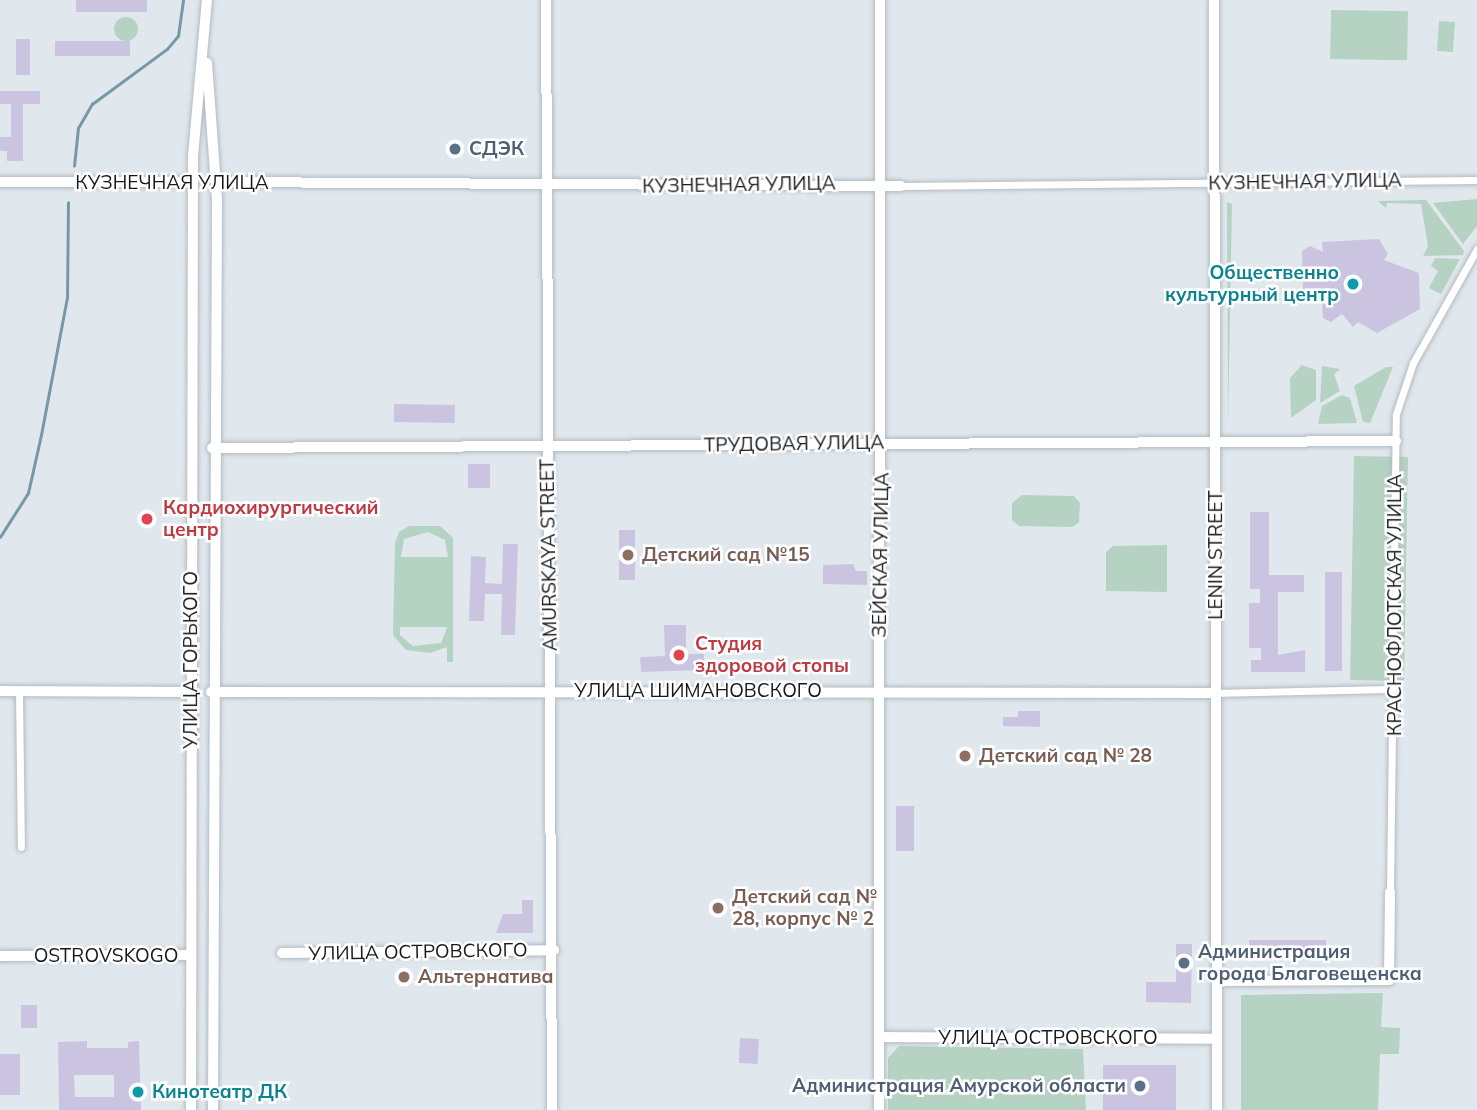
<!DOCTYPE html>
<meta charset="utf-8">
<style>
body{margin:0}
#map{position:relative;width:1477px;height:1110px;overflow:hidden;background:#e0e8ee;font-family:Mulish,sans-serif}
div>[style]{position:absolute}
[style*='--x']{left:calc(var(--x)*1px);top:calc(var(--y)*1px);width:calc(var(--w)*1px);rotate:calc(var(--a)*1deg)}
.green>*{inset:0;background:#b5d2c2;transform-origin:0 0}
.round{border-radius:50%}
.stream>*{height:2.5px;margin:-1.25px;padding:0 1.25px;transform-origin:1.25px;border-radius:1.25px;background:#7799a6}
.building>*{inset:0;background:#cbc4e1;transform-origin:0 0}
.roads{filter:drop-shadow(0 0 2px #b3bbc0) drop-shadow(0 0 2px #b3bbc0)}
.street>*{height:7px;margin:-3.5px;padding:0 3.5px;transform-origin:3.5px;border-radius:3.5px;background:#fff}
.secondary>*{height:10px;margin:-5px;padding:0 5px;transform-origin:5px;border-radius:5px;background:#fff}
.primary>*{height:10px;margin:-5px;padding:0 5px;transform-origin:5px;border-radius:5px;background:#fff}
.dots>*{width:19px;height:19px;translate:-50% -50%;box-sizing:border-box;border:4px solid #fff;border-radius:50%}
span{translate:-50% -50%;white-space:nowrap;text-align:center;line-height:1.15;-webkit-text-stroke:5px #fff;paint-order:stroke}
.service-label{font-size:19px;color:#4e5e75;font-weight:700}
.left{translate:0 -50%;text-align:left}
.right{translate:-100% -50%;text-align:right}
.street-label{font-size:19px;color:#16181b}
.culture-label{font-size:19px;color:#0d838f;font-weight:700}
.health-label{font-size:19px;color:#be3a42;font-weight:700}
.education-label{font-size:19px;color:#785e54;font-weight:700}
</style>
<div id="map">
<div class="green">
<div style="left:1331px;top:10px;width:77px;height:49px;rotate:1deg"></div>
<div class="round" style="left:114px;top:17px;width:24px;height:24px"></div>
<div style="left:1439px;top:21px;width:16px;height:30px;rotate:4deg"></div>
<div style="clip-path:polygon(1477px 199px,1477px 226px,1463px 244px,1433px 203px)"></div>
<div style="clip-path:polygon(1426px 200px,1464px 251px,1463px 255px,1423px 256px,1428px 246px,1421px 204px,1387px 203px,1386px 208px,1378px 201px)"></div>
<div style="clip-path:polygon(1227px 202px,1232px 204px,1228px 426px)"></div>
<div style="clip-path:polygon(1435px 258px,1460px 259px,1441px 294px,1429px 288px,1438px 271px,1431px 266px)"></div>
<div style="clip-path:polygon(1302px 365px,1316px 370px,1316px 400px,1291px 418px,1290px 378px)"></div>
<div style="clip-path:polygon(1322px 366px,1340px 369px,1334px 374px,1340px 391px,1320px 403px)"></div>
<div style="clip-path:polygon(1386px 367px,1393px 367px,1370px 423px,1363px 422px,1354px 386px)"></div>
<div style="clip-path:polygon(1342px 395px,1350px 398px,1357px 423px,1318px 424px,1322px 406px)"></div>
<div style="left:1354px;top:456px;width:54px;height:224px;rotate:1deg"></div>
<div style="clip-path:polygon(1022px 495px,1074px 496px,1080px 503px,1079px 522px,1072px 527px,1019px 526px,1012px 520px,1012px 503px)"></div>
<div style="clip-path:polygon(evenodd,409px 526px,440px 526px,453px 538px,453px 662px,447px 662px,447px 647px,430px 653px,406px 650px,393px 635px,395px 543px,399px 532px,409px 526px,428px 532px,445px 540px,448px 557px,401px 557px,404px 539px,428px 532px,409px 526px,400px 627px,447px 627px,447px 628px,441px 643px,413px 646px,400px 635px,400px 627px)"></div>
<div style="clip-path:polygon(1167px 545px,1167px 592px,1106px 591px,1106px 552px,1113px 546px)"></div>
<div style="clip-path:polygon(1383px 993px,1381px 1027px,1400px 1028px,1399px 1054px,1380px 1054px,1378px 1110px,1241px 1110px,1241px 995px)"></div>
<div style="clip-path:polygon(899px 1046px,1083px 1049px,1086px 1110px,888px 1110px,888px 1058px)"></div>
</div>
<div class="stream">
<div style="--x:74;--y:166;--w:38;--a:-84"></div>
<div style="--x:78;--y:128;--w:28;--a:-60"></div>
<div style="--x:92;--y:104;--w:93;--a:-36.3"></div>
<div style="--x:167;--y:49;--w:17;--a:-50"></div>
<div style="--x:178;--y:36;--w:36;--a:-82"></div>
<div style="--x:0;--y:537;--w:52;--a:-57.5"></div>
<div style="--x:28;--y:493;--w:59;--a:-77.4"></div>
<div style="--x:41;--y:435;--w:139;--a:-79.3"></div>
<div style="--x:67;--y:298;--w:95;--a:-89.4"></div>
</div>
<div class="building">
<div style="left:76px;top:0;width:71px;height:12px"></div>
<div style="left:16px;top:39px;width:14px;height:36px"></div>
<div style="left:130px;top:41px;width:15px;height:75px;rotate:90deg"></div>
<div style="clip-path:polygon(0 91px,40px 91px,40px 104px,23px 104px,23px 161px,7px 161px,7px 151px,0 151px,0 137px,11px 137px,11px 104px,0 104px)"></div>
<div style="clip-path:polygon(1379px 239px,1388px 254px,1384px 260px,1419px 273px,1420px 309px,1377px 333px,1358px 322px,1353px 327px,1342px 314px,1331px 322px,1323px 318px,1322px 302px,1303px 290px,1302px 251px,1310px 246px,1323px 252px,1322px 242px)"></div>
<div style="left:394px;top:404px;width:61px;height:18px;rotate:1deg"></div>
<div style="left:468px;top:464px;width:22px;height:24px"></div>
<div style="clip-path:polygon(1250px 512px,1269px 512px,1269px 575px,1304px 575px,1304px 592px,1278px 592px,1278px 655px,1305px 650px,1305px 672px,1251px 672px,1251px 660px,1261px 660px,1261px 648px,1249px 648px,1249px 603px,1260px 603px,1260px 589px,1250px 589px)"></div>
<div style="left:619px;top:530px;width:16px;height:50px"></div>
<div style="clip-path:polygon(503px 544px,518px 544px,515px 635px,501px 635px,502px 594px,485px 594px,484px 621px,469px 621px,471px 556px,486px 557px,485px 583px,502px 584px)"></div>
<div style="clip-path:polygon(853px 564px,856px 571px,867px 571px,867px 585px,823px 584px,823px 565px)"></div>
<div style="left:1325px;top:572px;width:17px;height:99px"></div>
<div style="clip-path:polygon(664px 625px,686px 625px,686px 654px,704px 654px,704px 670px,641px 672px,640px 657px,665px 656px)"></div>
<div style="clip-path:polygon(1018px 711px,1040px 711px,1040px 727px,1003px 726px,1003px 717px,1018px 717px)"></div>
<div style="left:896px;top:806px;width:18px;height:45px"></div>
<div style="clip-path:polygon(522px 900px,533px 900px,533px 933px,496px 933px,503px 914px,522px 914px)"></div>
<div style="left:1326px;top:940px;width:17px;height:77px;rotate:90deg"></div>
<div style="clip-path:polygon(1176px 944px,1192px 944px,1191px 1003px,1146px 1002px,1146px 982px,1176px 982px)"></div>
<div style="left:21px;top:1005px;width:16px;height:23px"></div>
<div style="left:740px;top:1038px;width:19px;height:25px;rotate:3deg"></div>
<div style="clip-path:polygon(evenodd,87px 1041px,87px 1048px,128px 1048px,128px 1042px,139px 1041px,141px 1110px,59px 1110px,58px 1042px,87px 1041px,74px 1075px,114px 1075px,114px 1097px,75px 1097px,74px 1075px)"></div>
<div style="left:0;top:1054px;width:20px;height:41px"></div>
<div style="left:1103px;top:1065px;width:73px;height:45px"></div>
</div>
<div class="roads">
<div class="street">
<div style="--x:901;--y:186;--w:576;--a:-0.6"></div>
<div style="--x:19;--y:691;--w:156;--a:89.3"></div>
<div style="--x:1216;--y:693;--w:179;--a:-1.3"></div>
<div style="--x:1390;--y:892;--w:478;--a:-89.3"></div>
<div style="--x:1396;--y:414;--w:54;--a:-71.6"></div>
<div style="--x:1413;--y:363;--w:131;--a:-60.7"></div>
</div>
<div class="secondary">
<div style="--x:546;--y:0;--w:1110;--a:89.69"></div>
<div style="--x:1214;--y:0;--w:1110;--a:89.85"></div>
<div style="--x:0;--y:182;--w:193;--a:0"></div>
<div style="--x:217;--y:182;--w:684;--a:0.34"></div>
<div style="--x:212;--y:448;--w:1184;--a:-0.34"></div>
<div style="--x:0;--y:691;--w:191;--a:0.3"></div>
<div style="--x:211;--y:692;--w:1005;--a:0.06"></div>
<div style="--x:282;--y:953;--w:272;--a:-0.6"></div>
<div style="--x:0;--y:956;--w:190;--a:-0.3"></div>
<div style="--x:1217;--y:981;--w:172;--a:-0.3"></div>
<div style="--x:1389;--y:980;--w:88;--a:-89.3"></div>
<div style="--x:879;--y:1037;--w:337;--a:0.3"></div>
<div style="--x:879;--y:1110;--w:1110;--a:-89.95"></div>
</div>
<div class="primary">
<div style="--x:207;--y:63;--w:136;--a:85.8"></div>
<div style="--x:217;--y:199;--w:911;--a:90.25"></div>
<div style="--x:191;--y:1110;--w:954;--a:-89.88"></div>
<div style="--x:193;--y:156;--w:157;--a:-84.9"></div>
</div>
</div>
<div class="dots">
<div style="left:455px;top:149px;background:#5c6f8a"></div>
<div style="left:1353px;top:284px;background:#0f9aa8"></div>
<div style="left:147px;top:519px;background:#e0444e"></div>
<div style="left:628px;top:555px;background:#8d6e63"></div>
<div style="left:679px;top:655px;background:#e0444e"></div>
<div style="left:965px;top:756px;background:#8d6e63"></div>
<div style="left:718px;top:908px;background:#8d6e63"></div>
<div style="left:1184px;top:963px;background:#5c6f8a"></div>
<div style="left:404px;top:977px;background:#8d6e63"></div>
<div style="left:1140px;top:1086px;background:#5c6f8a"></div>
<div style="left:138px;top:1092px;background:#0f9aa8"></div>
</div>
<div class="service-label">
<span class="left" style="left:469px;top:149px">СДЭК</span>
<span class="left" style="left:1198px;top:963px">Администрация<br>города Благовещенска</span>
<span class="right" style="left:1126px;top:1086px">Администрация Амурской области</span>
</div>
<div class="street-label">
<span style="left:1305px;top:182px;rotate:-1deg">КУЗНЕЧНАЯ УЛИЦА</span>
<span style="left:172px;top:183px">КУЗНЕЧНАЯ УЛИЦА</span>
<span style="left:739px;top:185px;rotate:-1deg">КУЗНЕЧНАЯ УЛИЦА</span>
<span style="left:794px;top:444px;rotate:-1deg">ТРУДОВАЯ УЛИЦА</span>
<span style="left:549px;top:555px;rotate:-91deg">AMURSKAYA STREET</span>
<span style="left:881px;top:555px;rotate:-89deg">ЗЕЙСКАЯ УЛИЦА</span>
<span style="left:1216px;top:555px;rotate:-90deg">LENIN STREET</span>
<span style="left:1395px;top:605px;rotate:-90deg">КРАСНОФЛОТСКАЯ УЛИЦА</span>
<span style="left:191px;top:660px;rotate:-90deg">УЛИЦА ГОРЬКОГО</span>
<span style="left:698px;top:691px">УЛИЦА ШИМАНОВСКОГО</span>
<span style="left:418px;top:952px;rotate:-1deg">УЛИЦА ОСТРОВСКОГО</span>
<span style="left:106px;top:956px">OSTROVSKOGO</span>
<span style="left:1048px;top:1038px">УЛИЦА ОСТРОВСКОГО</span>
</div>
<div class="culture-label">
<span class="right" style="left:1339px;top:284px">Общественно<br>культурный центр</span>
<span class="left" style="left:152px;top:1092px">Кинотеатр ДК</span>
</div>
<div class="health-label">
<span class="left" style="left:163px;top:519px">Кардиохирургический<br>центр</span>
<span class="left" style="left:695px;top:655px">Студия<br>здоровой стопы</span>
</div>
<div class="education-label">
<span class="left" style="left:642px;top:555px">Детский сад №15</span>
<span class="left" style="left:979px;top:756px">Детский сад № 28</span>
<span class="left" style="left:732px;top:908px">Детский сад №<br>28, корпус № 2</span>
<span class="left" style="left:418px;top:977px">Альтернатива</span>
</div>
</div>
